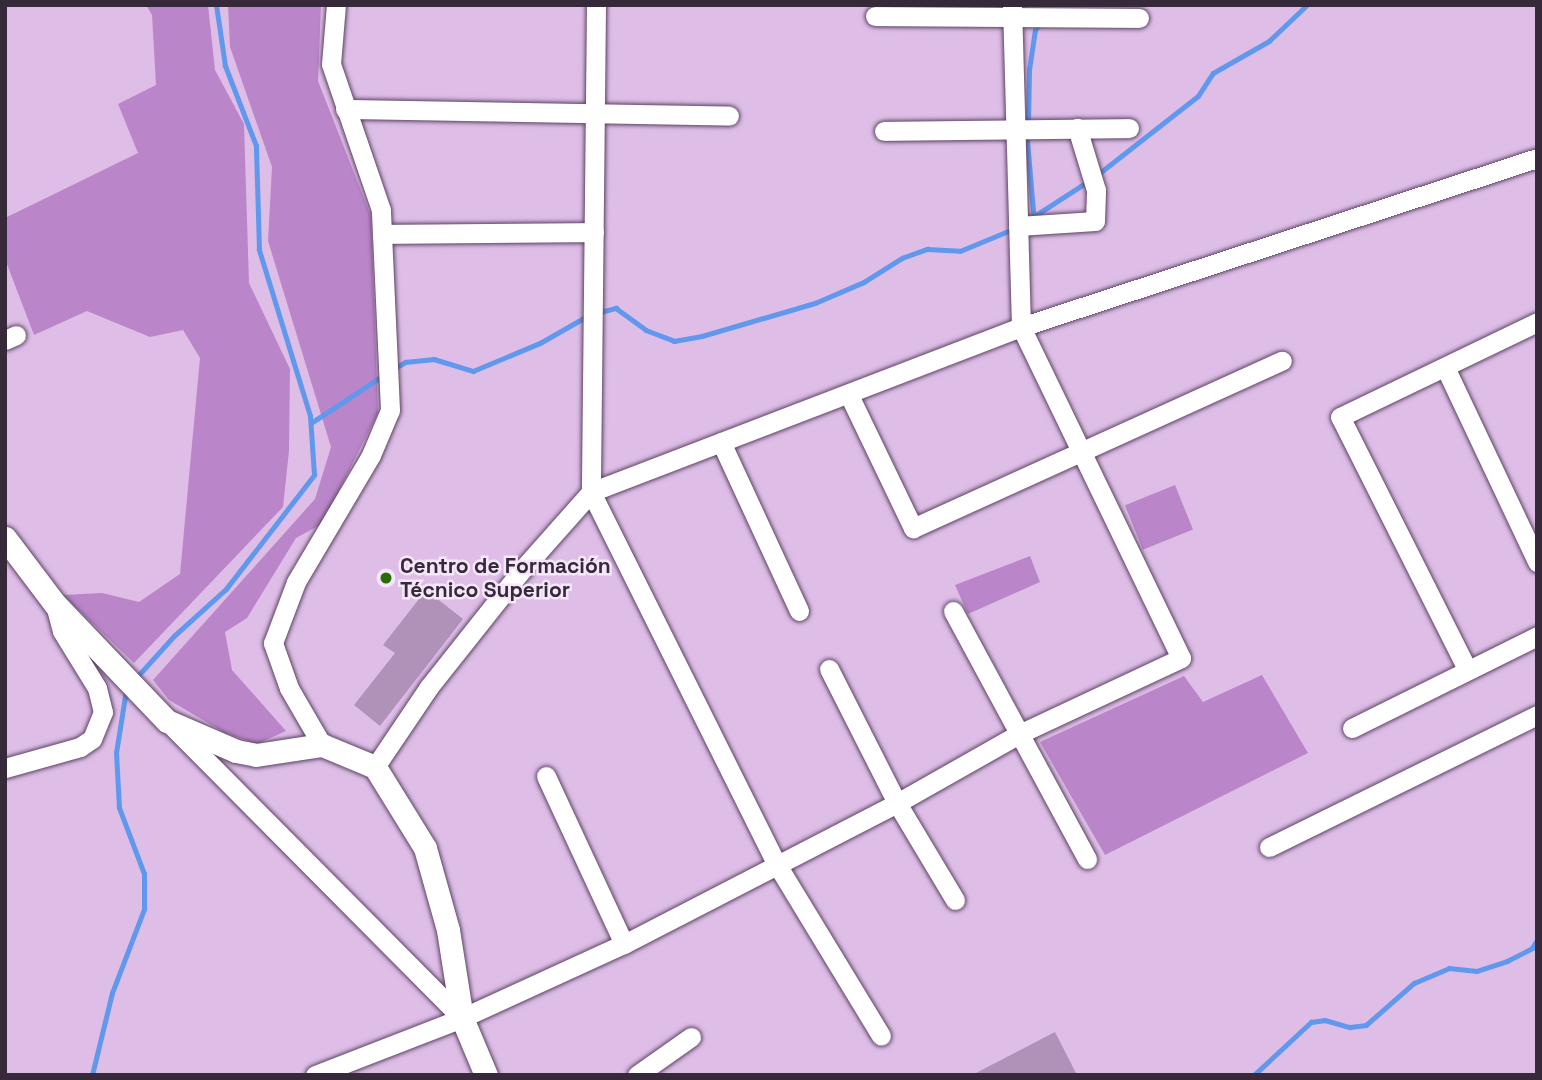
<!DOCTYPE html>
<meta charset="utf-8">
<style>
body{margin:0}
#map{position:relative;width:1542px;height:1080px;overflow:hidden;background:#debee7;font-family:"Space Grotesk",sans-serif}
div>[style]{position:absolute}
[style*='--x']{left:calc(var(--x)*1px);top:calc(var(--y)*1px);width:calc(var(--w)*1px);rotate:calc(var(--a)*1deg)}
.green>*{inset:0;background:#ba86c9;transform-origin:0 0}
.stream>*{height:4.5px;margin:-2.25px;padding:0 2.25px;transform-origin:2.25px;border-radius:2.25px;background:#5f98ed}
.building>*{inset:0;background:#b092b9}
.roads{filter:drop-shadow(0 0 2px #5d4265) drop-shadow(0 0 2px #5d4265)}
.minor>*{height:19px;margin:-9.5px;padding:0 9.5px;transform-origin:9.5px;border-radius:9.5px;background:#fff}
.major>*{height:23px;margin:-11.5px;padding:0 11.5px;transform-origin:11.5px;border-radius:11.5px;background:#fff}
.dots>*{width:19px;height:19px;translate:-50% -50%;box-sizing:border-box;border:4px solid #f6e6fa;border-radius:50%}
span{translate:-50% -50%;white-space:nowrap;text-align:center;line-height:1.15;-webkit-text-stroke:5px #f6e6fa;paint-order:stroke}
.poi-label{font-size:21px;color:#362a3a;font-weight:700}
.left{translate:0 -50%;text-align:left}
.frame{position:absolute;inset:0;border:7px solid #362a3a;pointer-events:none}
</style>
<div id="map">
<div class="green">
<div style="clip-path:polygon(146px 5px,208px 5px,215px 70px,244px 124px,249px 283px,290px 369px,289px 451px,283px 507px,134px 663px,63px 595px,102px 593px,139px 602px,180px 574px,200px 358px,183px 330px,150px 337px,87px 311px,34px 335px,5px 259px,5px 218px,138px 153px,118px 104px,156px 85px,152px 15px)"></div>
<div style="clip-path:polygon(228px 5px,321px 5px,318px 81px,371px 216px,378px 413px,322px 524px,296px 538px,247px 618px,225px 632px,232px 670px,286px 731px,257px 744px,225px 733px,169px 700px,153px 680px,315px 499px,331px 447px,268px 241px,272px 167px,230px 47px)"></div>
<div style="left:1175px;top:485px;width:48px;height:54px;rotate:68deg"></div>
<div style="clip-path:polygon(1030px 556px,1040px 582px,968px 614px,955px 585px)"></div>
<div style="clip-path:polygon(1262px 675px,1308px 753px,1105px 855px,1040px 742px,1184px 676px,1203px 702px)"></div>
</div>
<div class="stream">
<div style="--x:1028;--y:123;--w:53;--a:-88.9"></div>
<div style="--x:1029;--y:70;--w:40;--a:-81.5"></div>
<div style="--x:1035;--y:30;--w:10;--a:-53"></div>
<div style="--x:1027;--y:135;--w:81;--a:85.1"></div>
<div style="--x:1097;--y:175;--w:128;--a:-38"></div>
<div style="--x:1198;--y:96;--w:27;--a:-57"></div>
<div style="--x:1213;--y:73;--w:64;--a:-29.7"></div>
<div style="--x:1269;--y:41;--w:52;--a:-43.5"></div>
<div style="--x:1033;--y:217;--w:64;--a:-32.9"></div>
<div style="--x:597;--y:313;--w:20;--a:-15"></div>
<div style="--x:616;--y:308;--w:37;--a:36"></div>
<div style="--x:646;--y:330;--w:30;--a:21"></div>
<div style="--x:674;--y:341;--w:28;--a:-10"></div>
<div style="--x:702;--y:336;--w:118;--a:-16.3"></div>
<div style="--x:815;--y:303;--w:53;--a:-23.2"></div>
<div style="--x:864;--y:282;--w:45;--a:-32.3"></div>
<div style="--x:902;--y:258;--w:27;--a:-20"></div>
<div style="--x:927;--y:249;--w:33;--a:3"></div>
<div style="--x:960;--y:251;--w:57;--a:-22.5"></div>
<div style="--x:394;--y:369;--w:13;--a:-32"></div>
<div style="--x:405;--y:362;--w:29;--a:-6"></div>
<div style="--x:434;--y:359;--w:41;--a:17.1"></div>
<div style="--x:473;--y:371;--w:73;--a:-22.7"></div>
<div style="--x:540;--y:343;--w:56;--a:-29.7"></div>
<div style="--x:311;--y:423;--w:87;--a:-33.3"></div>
<div style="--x:136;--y:678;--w:57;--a:-47.9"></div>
<div style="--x:174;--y:636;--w:70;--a:-42.1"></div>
<div style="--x:226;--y:589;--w:144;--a:-52.3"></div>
<div style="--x:314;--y:475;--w:59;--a:-93.9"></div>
<div style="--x:310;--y:416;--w:174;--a:-107.1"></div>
<div style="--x:259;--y:250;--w:104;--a:-91.7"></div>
<div style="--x:256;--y:146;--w:86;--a:-111.2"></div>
<div style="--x:225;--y:66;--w:62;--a:-98.4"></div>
<div style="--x:92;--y:1075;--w:84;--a:-76.3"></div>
<div style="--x:112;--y:993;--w:90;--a:-69.1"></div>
<div style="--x:144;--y:909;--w:35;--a:-90"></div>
<div style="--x:144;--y:874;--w:71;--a:-110.7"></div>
<div style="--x:119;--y:808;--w:55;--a:-93.1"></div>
<div style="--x:116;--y:753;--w:64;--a:-81"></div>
<div style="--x:1254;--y:1075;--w:78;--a:-42.9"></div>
<div style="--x:1311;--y:1022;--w:14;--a:-8"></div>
<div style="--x:1325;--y:1020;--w:26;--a:16"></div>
<div style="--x:1350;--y:1027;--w:16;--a:-7"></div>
<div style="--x:1366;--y:1025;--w:64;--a:-41.2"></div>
<div style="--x:1414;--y:983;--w:38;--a:-23"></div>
<div style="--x:1449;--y:968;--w:28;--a:6"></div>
<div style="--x:1477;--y:971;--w:32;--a:-18"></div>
<div style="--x:1507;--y:961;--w:28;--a:-27"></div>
<div style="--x:1532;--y:948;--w:9;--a:-58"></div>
</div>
<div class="building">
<div style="clip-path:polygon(426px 590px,463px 619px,380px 726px,354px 705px,395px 653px,383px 645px)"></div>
<div style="clip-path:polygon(1055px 1032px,1077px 1075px,972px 1075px)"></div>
</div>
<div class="roads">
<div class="minor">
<div style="--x:596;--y:5;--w:487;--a:90.6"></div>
<div style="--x:591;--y:492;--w:415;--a:63.5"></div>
<div style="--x:776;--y:863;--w:202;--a:58.7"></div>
<div style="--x:875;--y:16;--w:264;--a:0.4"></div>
<div style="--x:345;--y:109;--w:384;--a:1"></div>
<div style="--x:884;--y:131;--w:245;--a:-0.7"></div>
<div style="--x:1018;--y:226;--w:77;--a:-3.7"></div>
<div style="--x:1095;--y:221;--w:31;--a:-88"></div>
<div style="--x:1096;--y:190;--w:65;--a:-107"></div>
<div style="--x:382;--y:234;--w:212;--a:-0.5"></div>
<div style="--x:5;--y:340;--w:12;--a:-24"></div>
<div style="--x:1445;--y:367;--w:216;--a:64.7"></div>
<div style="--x:849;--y:395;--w:148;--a:64.3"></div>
<div style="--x:913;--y:528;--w:405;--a:-24.4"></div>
<div style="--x:721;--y:442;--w:186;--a:65.2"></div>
<div style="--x:953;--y:611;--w:282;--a:61.6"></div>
<div style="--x:829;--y:669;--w:150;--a:63.1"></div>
<div style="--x:897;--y:803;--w:113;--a:59.1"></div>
<div style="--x:1467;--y:669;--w:282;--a:-116.7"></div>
<div style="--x:1340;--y:417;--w:219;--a:-25.7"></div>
<div style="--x:169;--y:723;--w:416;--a:45.2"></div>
<div style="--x:1352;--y:728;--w:207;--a:-26.4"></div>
<div style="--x:322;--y:745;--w:66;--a:-120.1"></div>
<div style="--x:289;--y:688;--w:48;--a:-109.6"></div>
<div style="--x:273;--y:643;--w:65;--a:-69.3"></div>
<div style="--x:296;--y:582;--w:147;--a:-59.4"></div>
<div style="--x:371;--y:455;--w:49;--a:-67.1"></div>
<div style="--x:390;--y:410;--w:200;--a:-92.6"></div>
<div style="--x:381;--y:210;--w:154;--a:-108.9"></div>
<div style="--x:331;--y:64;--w:59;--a:-85.2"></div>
<div style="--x:375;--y:767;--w:97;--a:-56"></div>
<div style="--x:429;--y:687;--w:147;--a:-51.6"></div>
<div style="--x:520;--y:572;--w:107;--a:-48.4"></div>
<div style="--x:591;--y:492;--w:461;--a:-21"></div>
<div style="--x:1021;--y:327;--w:543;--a:-18.13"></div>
<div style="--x:5;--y:768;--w:78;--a:-15.6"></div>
<div style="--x:80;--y:747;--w:14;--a:-34"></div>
<div style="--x:92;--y:739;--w:29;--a:-68"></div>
<div style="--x:103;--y:712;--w:25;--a:-104"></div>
<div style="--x:97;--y:688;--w:67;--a:-121.6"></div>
<div style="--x:62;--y:631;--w:28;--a:-105"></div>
<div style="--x:546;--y:776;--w:185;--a:65.1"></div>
<div style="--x:1269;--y:847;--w:299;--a:-26.2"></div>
<div style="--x:315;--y:1075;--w:158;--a:-21.2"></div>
<div style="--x:462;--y:1018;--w:178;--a:-24.6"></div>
<div style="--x:624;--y:944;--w:307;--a:-27.3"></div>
<div style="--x:897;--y:803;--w:140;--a:-29.5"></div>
<div style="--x:1019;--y:734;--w:179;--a:-25.1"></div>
<div style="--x:1181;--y:658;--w:368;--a:-115.8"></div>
<div style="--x:1021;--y:327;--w:322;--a:-91.6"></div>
<div style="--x:637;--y:1075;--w:66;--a:-35.1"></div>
</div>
<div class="major">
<div style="--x:5;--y:538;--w:83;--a:52.9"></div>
<div style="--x:55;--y:604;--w:162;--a:46.3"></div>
<div style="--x:167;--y:721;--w:75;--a:23.5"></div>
<div style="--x:236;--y:751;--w:20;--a:11"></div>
<div style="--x:256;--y:755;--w:67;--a:-8.6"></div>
<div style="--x:322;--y:745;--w:57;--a:22.5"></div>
<div style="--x:375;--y:767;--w:95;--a:58.3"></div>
<div style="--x:425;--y:848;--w:85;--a:74.3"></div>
<div style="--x:448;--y:930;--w:89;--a:81"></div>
<div style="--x:462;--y:1018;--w:62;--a:67.2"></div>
</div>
</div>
<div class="dots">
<div style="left:386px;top:578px;background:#2a6d05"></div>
</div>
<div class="poi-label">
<span class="left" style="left:400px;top:578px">Centro de Formación<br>Técnico Superior</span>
</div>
<div class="frame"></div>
</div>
